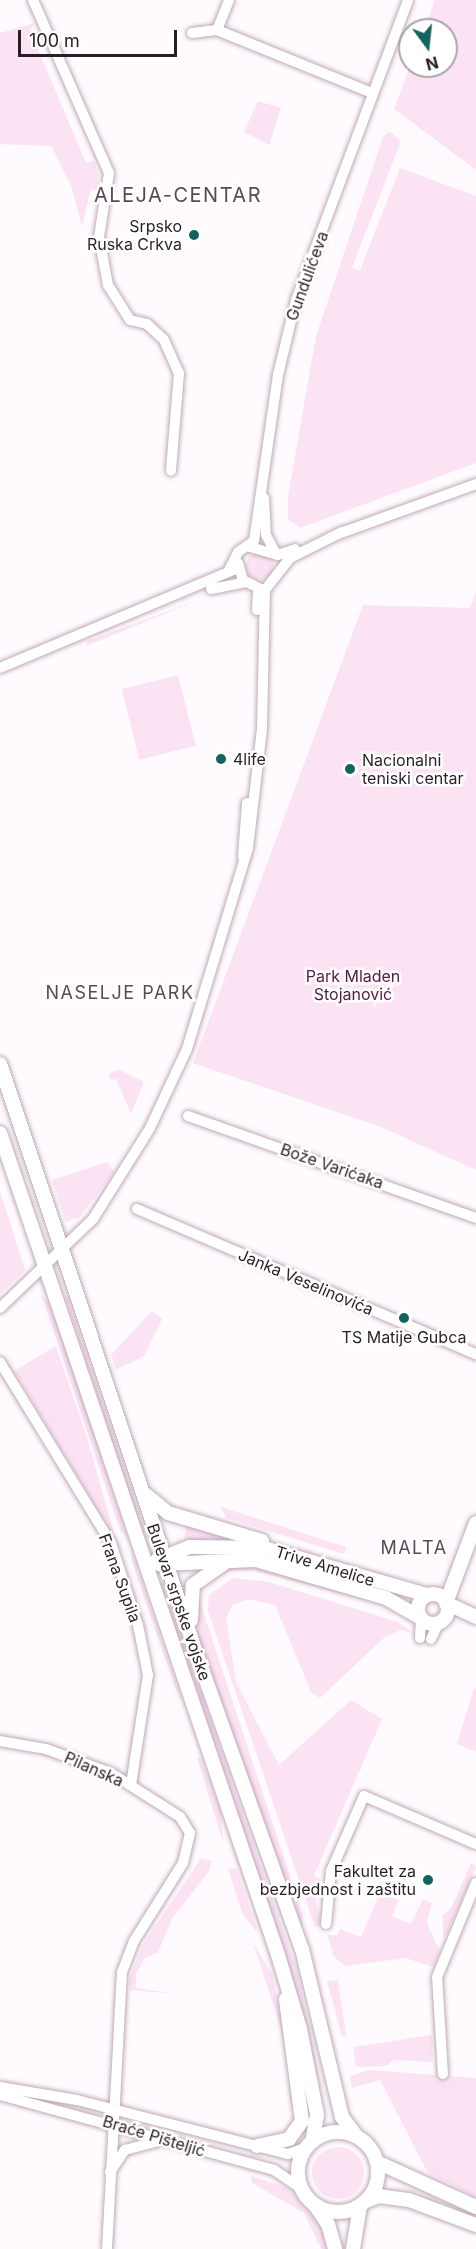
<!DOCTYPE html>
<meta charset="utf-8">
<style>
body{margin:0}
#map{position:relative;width:476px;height:2249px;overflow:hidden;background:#fefafd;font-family:Inter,sans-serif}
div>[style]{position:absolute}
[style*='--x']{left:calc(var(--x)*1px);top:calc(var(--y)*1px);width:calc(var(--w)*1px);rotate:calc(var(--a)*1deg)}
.green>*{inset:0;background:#fce3f4;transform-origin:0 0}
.round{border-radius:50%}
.roads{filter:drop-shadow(0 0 2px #bfa9b7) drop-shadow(0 0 2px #bfa9b7)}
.minor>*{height:10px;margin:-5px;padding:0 5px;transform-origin:5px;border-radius:5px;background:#fff}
.major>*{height:14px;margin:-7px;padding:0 7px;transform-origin:7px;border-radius:7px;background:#fff}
.major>.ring{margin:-7px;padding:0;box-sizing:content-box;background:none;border:14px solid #fff;border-radius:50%}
.dots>*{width:16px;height:16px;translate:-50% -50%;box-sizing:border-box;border:3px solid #fff;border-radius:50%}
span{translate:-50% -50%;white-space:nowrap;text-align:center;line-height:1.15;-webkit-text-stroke:5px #fff;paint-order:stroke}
.poi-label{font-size:16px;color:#281f25}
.right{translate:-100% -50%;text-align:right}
.left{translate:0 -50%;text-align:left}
.street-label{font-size:16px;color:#281f25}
.park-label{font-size:16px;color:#541a46}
.neighbourhood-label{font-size:18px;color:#5b4855;letter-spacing:1.5px}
.quarter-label{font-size:20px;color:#5b4855;letter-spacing:1.5px}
.north{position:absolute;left:398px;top:18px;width:60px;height:60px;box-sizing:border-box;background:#fff;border:2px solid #a9a5a8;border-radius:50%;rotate:165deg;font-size:16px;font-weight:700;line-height:24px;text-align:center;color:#281f25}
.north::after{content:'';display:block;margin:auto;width:21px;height:27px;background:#15635e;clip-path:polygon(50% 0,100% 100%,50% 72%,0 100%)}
.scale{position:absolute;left:18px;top:30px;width:159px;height:27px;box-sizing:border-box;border:3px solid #281f25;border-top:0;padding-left:8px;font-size:18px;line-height:21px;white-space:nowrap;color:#281f25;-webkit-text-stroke:4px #fff;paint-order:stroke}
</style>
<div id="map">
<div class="green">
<div style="clip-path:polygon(435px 0,476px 0,476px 170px,394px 109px,410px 66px,446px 66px,446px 30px,424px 30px)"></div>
<div style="clip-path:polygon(35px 23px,30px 30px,86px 163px,94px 161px,98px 173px,99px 189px,91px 190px,82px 226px,71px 186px,51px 146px,0 144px,0 33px)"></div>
<div style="clip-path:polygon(258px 101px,281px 108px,269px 145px,244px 132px)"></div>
<div style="clip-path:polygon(389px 131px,401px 141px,352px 268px,360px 270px,400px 168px,476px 196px,476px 463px,300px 528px,288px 519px,288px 496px,316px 336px,383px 137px)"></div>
<div class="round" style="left:246px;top:552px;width:28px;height:28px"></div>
<div style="clip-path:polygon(476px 592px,476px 1170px,381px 1127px,193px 1063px,363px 605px,470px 608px)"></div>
<div style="clip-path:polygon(201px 599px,86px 646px,87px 641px)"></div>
<div style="left:178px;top:675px;width:73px;height:58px;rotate:76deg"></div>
<div style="clip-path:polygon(118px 1069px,144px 1082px,131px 1114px,116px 1079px,110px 1080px,109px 1074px)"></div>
<div style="clip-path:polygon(108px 1162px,114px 1172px,80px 1217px,66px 1222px,52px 1180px)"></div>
<div style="clip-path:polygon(0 1191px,25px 1270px,0 1294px)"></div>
<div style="clip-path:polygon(41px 1294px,53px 1309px,128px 1539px,120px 1530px)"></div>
<div style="left:68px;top:1296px;width:250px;height:3px;rotate:72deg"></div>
<div style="clip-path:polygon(152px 1311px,162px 1319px,144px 1356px,116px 1370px,111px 1355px)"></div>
<div style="clip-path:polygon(56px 1346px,88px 1441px,116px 1540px,14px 1371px)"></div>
<div style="clip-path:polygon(221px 1507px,346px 1547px,344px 1554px,226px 1518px)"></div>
<div style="clip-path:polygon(186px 1524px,240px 1541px,184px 1545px)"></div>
<div style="clip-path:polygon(131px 1549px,181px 1698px,179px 1699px,132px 1562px)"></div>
<div style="clip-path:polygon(257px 1566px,272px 1570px,377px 1603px,251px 1570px,231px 1571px,203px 1583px,224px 1568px)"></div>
<div style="clip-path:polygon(233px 1578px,269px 1582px,398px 1622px,413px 1633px,401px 1630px,385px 1637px,320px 1698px,311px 1692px,275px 1605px,248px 1599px,233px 1605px,226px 1617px,236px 1682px,279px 1765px,351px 1700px,382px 1719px,314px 1876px,322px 1880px,313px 1889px,322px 1925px,315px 1927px,208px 1611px,209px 1595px)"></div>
<div style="clip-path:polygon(158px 1583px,163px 1583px,298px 1972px,321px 2089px,288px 1966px)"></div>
<div style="clip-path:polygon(197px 1593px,303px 1915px,302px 1927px,197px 1635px)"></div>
<div style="clip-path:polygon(474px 1688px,476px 1689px,476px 1752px,457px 1744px)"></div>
<div style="clip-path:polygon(200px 1756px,221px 1812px,223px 1842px,197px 1758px)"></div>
<div style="clip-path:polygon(201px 1858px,212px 1861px,209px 1871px,172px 1919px,158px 1952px,145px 1958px,136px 1974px,136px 1988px,175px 1994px,130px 1990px,130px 1976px,144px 1943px)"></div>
<div style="clip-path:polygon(466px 1858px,476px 1867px,444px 1939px,442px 1916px,451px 1908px,471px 1863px)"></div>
<div style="clip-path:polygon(236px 1868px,257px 1929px,255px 1930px,242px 1913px,228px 1869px)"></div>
<div style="clip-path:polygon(380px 1893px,399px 1900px,392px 1916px,411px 1924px,423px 1899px,432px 1903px,427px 1923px,440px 1952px,433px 1967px,406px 1958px,345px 1966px,334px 1957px,327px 1934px,337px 1936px,340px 1929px,361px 1937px)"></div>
<div style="clip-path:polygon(253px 1943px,273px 1976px,287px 2050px,284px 2037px)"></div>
<div style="clip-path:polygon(338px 1980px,346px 2036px,342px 2037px,327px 1981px)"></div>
<div style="clip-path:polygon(432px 2035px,433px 2062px,394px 2060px,386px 2066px,356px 2067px,353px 2047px)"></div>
<div style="clip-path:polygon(369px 2070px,476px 2078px,476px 2197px,428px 2173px,380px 2080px,352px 2088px,350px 2076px)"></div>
<div class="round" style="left:312px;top:2147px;width:52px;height:52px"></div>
<div style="clip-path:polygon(251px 2176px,289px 2188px,321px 2226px,327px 2249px,321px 2249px,304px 2213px,252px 2183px)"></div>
</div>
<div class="roads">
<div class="minor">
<div style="--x:33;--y:0;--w:189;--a:66.3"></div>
<div style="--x:109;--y:173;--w:65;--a:98.9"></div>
<div style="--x:99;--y:237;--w:49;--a:79.4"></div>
<div style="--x:108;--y:285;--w:41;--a:57.8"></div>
<div style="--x:130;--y:320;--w:17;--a:13"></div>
<div style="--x:147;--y:324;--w:23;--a:43"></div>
<div style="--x:164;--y:340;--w:36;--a:66"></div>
<div style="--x:179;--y:373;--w:98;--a:94.7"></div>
<div style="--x:217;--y:30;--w:32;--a:-68"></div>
<div style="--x:192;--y:33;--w:25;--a:-7"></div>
<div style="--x:217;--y:30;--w:167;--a:22.1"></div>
<div style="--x:264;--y:498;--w:37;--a:87"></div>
<div style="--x:266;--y:535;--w:19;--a:62"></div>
<div style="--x:338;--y:534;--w:147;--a:-19.9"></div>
<div style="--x:254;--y:541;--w:168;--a:-81.8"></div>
<div style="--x:278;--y:375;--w:77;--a:-76.5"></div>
<div style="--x:296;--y:300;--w:320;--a:-69.5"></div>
<div style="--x:250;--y:547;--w:29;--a:16"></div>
<div style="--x:278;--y:555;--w:18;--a:-19"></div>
<div style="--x:238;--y:563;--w:18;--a:74"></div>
<div style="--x:243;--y:580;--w:22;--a:27"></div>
<div style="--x:228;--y:572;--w:22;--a:-63"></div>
<div style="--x:238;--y:552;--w:19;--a:-35"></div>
<div style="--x:211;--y:589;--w:36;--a:-11"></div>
<div style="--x:257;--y:610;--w:20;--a:-87"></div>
<div style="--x:0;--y:668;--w:258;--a:-22.8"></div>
<div style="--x:243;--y:857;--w:54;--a:-85.8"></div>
<div style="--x:188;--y:1116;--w:306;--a:19.5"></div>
<div style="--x:137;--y:1209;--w:369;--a:23.2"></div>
<div style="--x:0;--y:1308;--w:129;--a:-43.7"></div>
<div style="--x:93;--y:1219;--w:107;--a:-57.9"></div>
<div style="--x:150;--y:1128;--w:87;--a:-64.9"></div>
<div style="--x:187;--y:1049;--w:210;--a:-73.1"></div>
<div style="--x:248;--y:848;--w:120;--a:-83.3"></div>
<div style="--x:262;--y:729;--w:139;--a:-88.8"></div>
<div style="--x:265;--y:590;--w:41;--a:-52"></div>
<div style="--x:290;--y:558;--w:58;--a:-26.6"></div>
<div style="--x:0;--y:1362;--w:212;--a:58.5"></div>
<div style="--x:111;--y:1543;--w:86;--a:71.8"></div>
<div style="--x:138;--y:1625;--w:51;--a:78.7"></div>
<div style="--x:148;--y:1675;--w:111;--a:98.8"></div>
<div style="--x:420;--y:1638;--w:20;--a:-87"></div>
<div style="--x:431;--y:1639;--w:19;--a:-65"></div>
<div style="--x:0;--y:1741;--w:47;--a:9.9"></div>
<div style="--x:46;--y:1749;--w:69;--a:20.3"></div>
<div style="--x:111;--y:1773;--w:82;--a:32.5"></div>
<div style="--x:180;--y:1817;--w:19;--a:58"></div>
<div style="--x:190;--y:1833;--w:31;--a:103"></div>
<div style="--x:183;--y:1863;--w:92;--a:122.1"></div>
<div style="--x:134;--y:1941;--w:33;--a:111"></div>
<div style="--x:122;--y:1972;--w:277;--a:93.1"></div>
<div style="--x:326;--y:1924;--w:53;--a:-84.6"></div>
<div style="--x:331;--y:1871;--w:82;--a:-66.3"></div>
<div style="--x:364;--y:1796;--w:122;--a:23.2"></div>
<div style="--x:443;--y:2074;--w:97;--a:-93.5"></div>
<div style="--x:437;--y:1977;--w:102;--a:-67.5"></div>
<div style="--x:0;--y:2087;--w:78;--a:9.6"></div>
<div style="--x:77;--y:2100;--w:218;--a:14.4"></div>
<div style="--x:288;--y:2154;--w:20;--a:-20"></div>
<div style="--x:0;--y:2095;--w:284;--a:15.3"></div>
<div style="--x:274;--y:2170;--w:34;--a:34"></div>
<div style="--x:110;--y:2172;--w:27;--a:-56"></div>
<div style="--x:125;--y:2150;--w:35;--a:-15"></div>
</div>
<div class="major">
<div style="--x:0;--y:1064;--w:620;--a:71.57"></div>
<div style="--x:196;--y:1652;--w:315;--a:70.4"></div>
<div style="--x:302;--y:1949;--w:173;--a:76.6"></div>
<div style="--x:342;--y:2117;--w:25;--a:53"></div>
<div style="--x:0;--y:1133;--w:868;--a:71.31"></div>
<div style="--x:278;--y:1955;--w:77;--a:73.4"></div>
<div style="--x:300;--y:2029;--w:88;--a:78.8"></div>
<div style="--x:317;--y:2115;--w:27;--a:100"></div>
<div style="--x:146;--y:1495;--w:28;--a:39"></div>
<div style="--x:168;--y:1513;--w:98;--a:16.6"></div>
<div style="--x:476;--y:1523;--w:85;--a:110.6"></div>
<div style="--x:446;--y:1603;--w:33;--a:25"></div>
<div style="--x:157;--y:1560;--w:35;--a:-22"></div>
<div style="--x:190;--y:1547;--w:74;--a:0.8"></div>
<div style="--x:264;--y:1548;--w:170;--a:16.1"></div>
<div style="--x:159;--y:1564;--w:97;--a:-2.4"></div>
<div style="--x:256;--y:1560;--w:135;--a:16.3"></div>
<div style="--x:386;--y:1598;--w:40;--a:29.7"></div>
<div class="ring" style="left:418px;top:1594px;width:16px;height:16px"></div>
<div style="--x:191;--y:1620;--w:35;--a:-87"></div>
<div style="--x:193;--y:1585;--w:38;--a:-35"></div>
<div class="ring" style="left:298px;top:2132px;width:66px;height:66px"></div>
<div style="--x:257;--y:2146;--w:33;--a:-12"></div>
<div style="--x:289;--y:2139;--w:22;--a:-54"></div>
<div style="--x:302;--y:2121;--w:123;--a:-97.5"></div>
<div style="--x:377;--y:2162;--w:109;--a:24.4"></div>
<div style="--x:366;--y:2201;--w:14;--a:-21"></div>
<div style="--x:379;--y:2196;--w:30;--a:8"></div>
<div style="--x:409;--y:2200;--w:72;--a:20.5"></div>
<div style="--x:315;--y:2205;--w:23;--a:56"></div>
<div style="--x:328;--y:2224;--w:26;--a:74"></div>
<div style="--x:353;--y:2249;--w:44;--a:-80.8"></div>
</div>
</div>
<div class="dots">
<div style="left:194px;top:235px;background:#15635e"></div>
<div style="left:221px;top:759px;background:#15635e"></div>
<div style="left:350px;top:769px;background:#15635e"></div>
<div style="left:404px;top:1318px;background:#15635e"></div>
<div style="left:428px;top:1880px;background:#15635e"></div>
</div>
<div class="poi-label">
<span class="right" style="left:182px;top:235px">Srpsko<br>Ruska Crkva</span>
<span class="left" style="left:233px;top:759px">4life</span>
<span class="left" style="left:362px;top:769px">Nacionalni<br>teniski centar</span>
<span style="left:404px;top:1337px">TS Matije Gubca</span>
<span class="right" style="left:416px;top:1880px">Fakultet za<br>bezbjednost i zaštitu</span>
</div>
<div class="street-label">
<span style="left:307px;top:276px;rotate:-70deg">Gundulićeva</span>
<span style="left:332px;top:1166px;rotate:19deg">Bože Varićaka</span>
<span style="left:306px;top:1282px;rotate:23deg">Janka Veselinovića</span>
<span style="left:325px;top:1566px;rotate:17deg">Trive Amelice</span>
<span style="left:120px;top:1578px;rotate:70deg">Frana Supila</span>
<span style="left:179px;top:1602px;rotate:71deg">Bulevar srpske vojske</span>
<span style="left:94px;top:1769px;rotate:24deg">Pilanska</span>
<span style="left:154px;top:2136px;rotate:17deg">Braće Pišteljić</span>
</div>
<div class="park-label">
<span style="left:353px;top:985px">Park Mladen<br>Stojanović</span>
</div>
<div class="neighbourhood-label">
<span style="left:120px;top:993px">NASELJE PARK</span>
<span style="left:414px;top:1548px">MALTA</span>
</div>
<div class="quarter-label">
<span style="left:178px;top:195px">ALEJA-CENTAR</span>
</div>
<div class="north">N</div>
<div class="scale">100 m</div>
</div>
